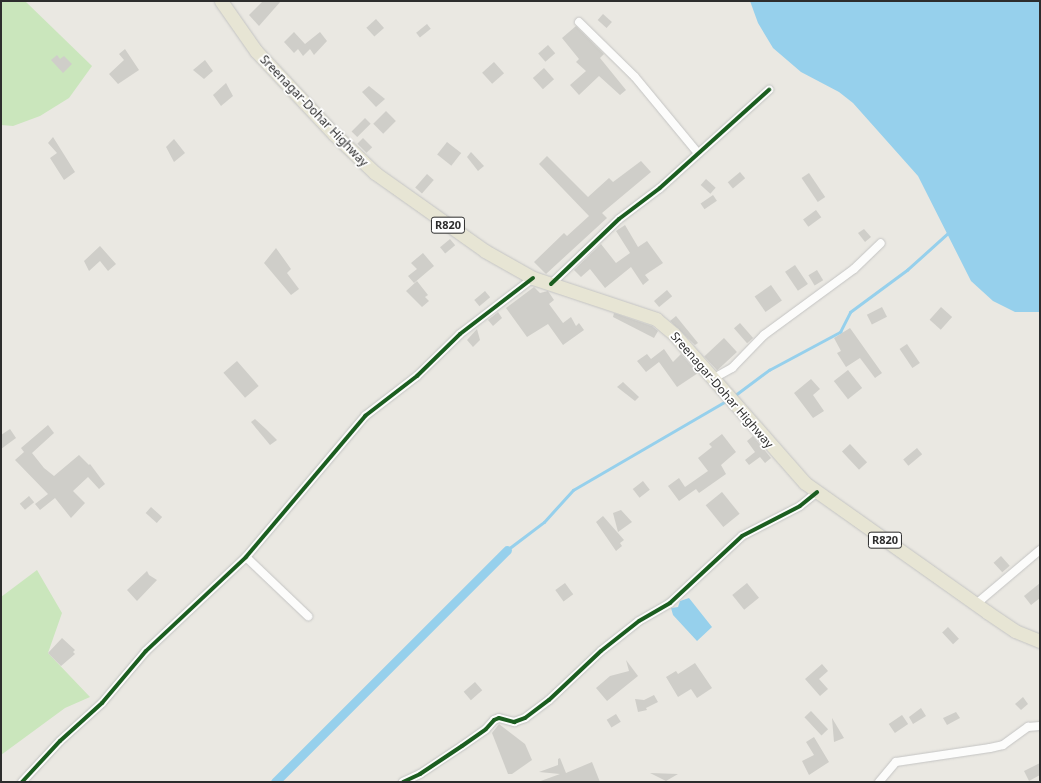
<!DOCTYPE html>
<style>
body{margin:0}
#map{position:relative;width:1041px;height:783px;overflow:hidden;background:#eae8e2;font-family:"Noto Sans",sans-serif}
div>[style]{position:absolute}
[style*='--x']{left:calc(var(--x)*1px);top:calc(var(--y)*1px);width:calc(var(--w)*1px);rotate:calc(var(--a)*1deg)}
.green>*{inset:0;background:#cae6bc}
.water>*{inset:0;background:#96d0ec}
.stream>*{height:2.5px;margin:-1.25px;padding:0 1.25px;transform-origin:1.25px;border-radius:1.25px;background:#96d0ec}
.canal>*{height:9px;margin:-4.5px;padding:0 4.5px;transform-origin:4.5px;border-radius:4.5px;background:#96d0ec}
.building>*{inset:0;background:#cfcec9;transform-origin:0 0}
.roads{filter:drop-shadow(0 0 1px #c4c4c3) drop-shadow(0 0 1px #c4c4c3)}
.minor>*{height:8px;margin:-4px;padding:0 4px;transform-origin:4px;border-radius:4px;background:#fcfcfb}
.primary>*{height:13px;margin:-6.5px;padding:0 6.5px;transform-origin:6.5px;border-radius:6.5px;background:#e7e5d4}
.cycleway>*{height:4px;margin:-2px;padding:0 2px;transform-origin:2px;border-radius:2px;background:#1b5e20}
span{translate:-50% -50%;white-space:nowrap;text-align:center;line-height:1.15;-webkit-text-stroke:3.5px #fff;paint-order:stroke}
.shield-label span{padding:1px 3px;background:#fff;border:1px solid;border-radius:3px;-webkit-text-stroke-width:0}
.shield-label{font-size:11px;color:#2d2d2d;font-weight:700}
.street-label{font-size:12px;color:#2d2d2d}
.frame{position:absolute;inset:0;border:2px solid #2d2d2d;pointer-events:none}
</style>
<div id="map">
<div class="green">
<div style="clip-path:polygon(1px 1px,25px 1px,92px 66px,69px 98px,40px 116px,13px 126px,1px 125px)"></div>
<div style="clip-path:polygon(37px 570px,62px 613px,48px 653px,90px 697px,65px 708px,1px 755px,1px 597px)"></div>
</div>
<div class="water">
<div style="clip-path:polygon(750px 1px,1040px 1px,1040px 312px,1015px 312px,993px 301px,971px 281px,918px 176px,853px 103px,839px 92px,801px 72px,773px 48px,758px 23px)"></div>
<div style="clip-path:polygon(689px 598px,712px 627px,697px 641px,673px 615px,671px 608px,678px 607px,680px 601px)"></div>
</div>
<div class="stream">
<div style="--x:734;--y:396;--w:44;--a:-36.6"></div>
<div style="--x:769;--y:370;--w:81;--a:-28.2"></div>
<div style="--x:840;--y:332;--w:22;--a:-63"></div>
<div style="--x:850;--y:312;--w:71;--a:-36.4"></div>
<div style="--x:907;--y:270;--w:54;--a:-42"></div>
<div style="--x:507;--y:550;--w:46;--a:-37.1"></div>
<div style="--x:544;--y:522;--w:43;--a:-47.8"></div>
<div style="--x:573;--y:490;--w:177;--a:-30.2"></div>
</div>
<div class="canal">
<div style="--x:275;--y:782;--w:328;--a:-45"></div>
</div>
<div class="building">
<div style="clip-path:polygon(263px 1px,281px 1px,259px 26px,249px 15px)"></div>
<div style="left:603px;top:14px;width:12px;height:8px;rotate:42deg"></div>
<div style="left:376px;top:19px;width:12px;height:13px;rotate:48deg"></div>
<div style="left:427px;top:24px;width:6px;height:14px;rotate:51deg"></div>
<div style="clip-path:polygon(576px 26px,604px 54px,600px 58px,626px 90px,620px 95px,599px 76px,579px 95px,570px 85px,586px 71px,576px 62px,579px 59px,562px 38px)"></div>
<div style="clip-path:polygon(294px 32px,305px 44px,320px 32px,327px 41px,314px 55px,310px 49px,303px 56px,298px 49px,294px 53px,284px 42px)"></div>
<div style="left:548px;top:45px;width:11px;height:13px;rotate:49deg"></div>
<div style="clip-path:polygon(125px 49px,139px 70px,118px 84px,109px 74px,124px 60px,119px 54px)"></div>
<div style="clip-path:polygon(57px 55px,60px 59px,64px 56px,72px 64px,63px 73px,51px 60px)"></div>
<div style="clip-path:polygon(205px 60px,213px 71px,204px 79px,193px 70px)"></div>
<div style="left:494px;top:62px;width:15px;height:16px;rotate:48deg"></div>
<div style="left:544px;top:68px;width:15px;height:15px;rotate:48deg"></div>
<div style="clip-path:polygon(226px 83px,233px 96px,221px 106px,213px 95px)"></div>
<div style="clip-path:polygon(369px 86px,385px 99px,376px 107px,362px 92px)"></div>
<div style="left:386px;top:111px;width:14px;height:18px;rotate:45deg"></div>
<div style="left:365px;top:118px;width:8px;height:19px;rotate:45deg"></div>
<div style="clip-path:polygon(53px 137px,75px 172px,64px 180px,50px 158px,57px 153px,48px 143px)"></div>
<div style="left:363px;top:138px;width:13px;height:8px;rotate:45deg"></div>
<div style="clip-path:polygon(174px 139px,185px 153px,174px 162px,166px 147px)"></div>
<div style="left:447px;top:142px;width:18px;height:16px;rotate:38deg"></div>
<div style="clip-path:polygon(471px 152px,484px 166px,478px 171px,467px 157px)"></div>
<div style="clip-path:polygon(547px 156px,588px 197px,609px 178px,613px 182px,641px 161px,651px 172px,602px 213px,607px 218px,546px 274px,534px 262px,564px 233px,567px 236px,589px 216px,539px 164px)"></div>
<div style="left:740px;top:172px;width:8px;height:16px;rotate:50deg"></div>
<div style="left:809px;top:173px;width:29px;height:9px;rotate:56deg"></div>
<div style="left:427px;top:174px;width:9px;height:18px;rotate:41deg"></div>
<div style="left:706px;top:179px;width:13px;height:8px;rotate:42deg"></div>
<div style="left:713px;top:195px;width:7px;height:15px;rotate:56deg"></div>
<div style="left:816px;top:210px;width:9px;height:16px;rotate:54deg"></div>
<div style="clip-path:polygon(625px 225px,638px 247px,647px 241px,663px 263px,645px 275px,649px 280px,643px 285px,631px 267px,605px 288px,590px 269px,581px 277px,574px 270px,601px 244px,616px 263px,630px 253px,616px 231px)"></div>
<div style="clip-path:polygon(864px 229px,871px 237px,865px 242px,858px 233px)"></div>
<div style="left:450px;top:239px;width:8px;height:13px;rotate:50deg"></div>
<div style="clip-path:polygon(100px 246px,116px 264px,108px 271px,100px 261px,89px 271px,84px 261px)"></div>
<div style="clip-path:polygon(276px 248px,291px 269px,287px 273px,299px 289px,291px 295px,264px 263px)"></div>
<div style="clip-path:polygon(423px 253px,434px 266px,414px 283px,408px 276px,417px 269px,411px 263px)"></div>
<div style="left:795px;top:265px;width:23px;height:12px;rotate:56deg"></div>
<div style="left:817px;top:270px;width:12px;height:10px;rotate:59deg"></div>
<div style="clip-path:polygon(417px 281px,428px 295px,425px 297px,429px 301px,422px 307px,406px 291px)"></div>
<div style="left:771px;top:285px;width:19px;height:20px;rotate:55deg"></div>
<div style="clip-path:polygon(534px 287px,540px 293px,548px 291px,554px 300px,549px 304px,563px 323px,571px 317px,576px 326px,579px 323px,584px 330px,563px 345px,548px 324px,527px 337px,506px 308px)"></div>
<div style="left:667px;top:290px;width:8px;height:17px;rotate:50deg"></div>
<div style="left:485px;top:291px;width:8px;height:14px;rotate:50deg"></div>
<div style="left:882px;top:307px;width:11px;height:17px;rotate:63deg"></div>
<div style="left:941px;top:307px;width:15px;height:17px;rotate:42deg"></div>
<div style="clip-path:polygon(498px 312px,502px 318px,493px 326px,488px 320px)"></div>
<div style="clip-path:polygon(614px 313px,652px 326px,658px 331px,654px 338px,613px 317px)"></div>
<div style="clip-path:polygon(676px 316px,698px 343px,695px 345px,670px 321px)"></div>
<div style="left:740px;top:323px;width:20px;height:8px;rotate:49deg"></div>
<div style="clip-path:polygon(850px 328px,882px 373px,875px 378px,860px 358px,846px 367px,837px 353px,841px 351px,834px 338px)"></div>
<div style="clip-path:polygon(477px 329px,480px 340px,473px 347px,467px 340px)"></div>
<div style="left:724px;top:338px;width:19px;height:27px;rotate:47deg"></div>
<div style="left:907px;top:344px;width:23px;height:9px;rotate:56deg"></div>
<div style="clip-path:polygon(664px 349px,673px 362px,681px 354px,698px 373px,677px 387px,659px 362px,646px 372px,637px 361px,647px 354px,651px 359px)"></div>
<div style="left:237px;top:361px;width:33px;height:18px;rotate:49deg"></div>
<div style="left:848px;top:370px;width:23px;height:18px;rotate:52deg"></div>
<div style="clip-path:polygon(811px 379px,820px 389px,813px 395px,824px 411px,813px 418px,794px 393px)"></div>
<div style="clip-path:polygon(623px 382px,639px 397px,635px 401px,617px 387px)"></div>
<div style="clip-path:polygon(255px 419px,267px 430px,277px 440px,270px 445px,251px 422px)"></div>
<div style="clip-path:polygon(48px 425px,54px 433px,32px 453px,44px 468px,54px 476px,79px 455px,89px 465px,90px 464px,105px 484px,99px 489px,88px 477px,73px 491px,85px 503px,71px 518px,55px 498px,40px 510px,35px 504px,48px 494px,15px 460px,24px 452px,21px 448px)"></div>
<div style="clip-path:polygon(10px 429px,16px 438px,1px 449px,1px 435px)"></div>
<div style="clip-path:polygon(722px 434px,736px 452px,721px 465px,726px 474px,699px 493px,696px 489px,679px 501px,668px 486px,679px 478px,685px 487px,708px 471px,698px 458px,712px 447px,709px 444px)"></div>
<div style="clip-path:polygon(753px 436px,771px 458px,765px 463px,760px 457px,749px 465px,745px 460px,755px 452px,747px 441px)"></div>
<div style="left:850px;top:444px;width:25px;height:11px;rotate:47deg"></div>
<div style="left:917px;top:448px;width:8px;height:18px;rotate:50deg"></div>
<div style="left:643px;top:481px;width:11px;height:13px;rotate:52deg"></div>
<div style="left:722px;top:492px;width:28px;height:21px;rotate:51deg"></div>
<div style="left:29px;top:496px;width:8px;height:12px;rotate:50deg"></div>
<div style="left:151px;top:507px;width:15px;height:8px;rotate:42deg"></div>
<div style="clip-path:polygon(621px 510px,632px 522px,618px 532px,613px 513px)"></div>
<div style="clip-path:polygon(603px 516px,624px 540px,620px 543px,622px 546px,616px 551px,596px 522px)"></div>
<div style="left:1001px;top:556px;width:13px;height:10px;rotate:48deg"></div>
<div style="clip-path:polygon(147px 571px,149px 575px,157px 580px,137px 601px,127px 590px)"></div>
<div style="left:565px;top:583px;width:14px;height:12px;rotate:54deg"></div>
<div style="left:747px;top:583px;width:19px;height:19px;rotate:51deg"></div>
<div style="clip-path:polygon(1040px 583px,1040px 598px,1031px 605px,1024px 596px)"></div>
<div style="left:948px;top:627px;width:16px;height:8px;rotate:47deg"></div>
<div style="clip-path:polygon(62px 638px,75px 650px,73px 652px,75px 654px,61px 666px,48px 653px)"></div>
<div style="clip-path:polygon(626px 660px,638px 676px,607px 701px,596px 688px,610px 676px,629px 671px)"></div>
<div style="clip-path:polygon(695px 663px,712px 688px,697px 698px,691px 689px,678px 697px,666px 677px,676px 671px,678px 674px)"></div>
<div style="clip-path:polygon(822px 664px,828px 671px,819px 679px,828px 689px,820px 696px,805px 679px)"></div>
<div style="left:475px;top:682px;width:11px;height:15px;rotate:49deg"></div>
<div style="clip-path:polygon(654px 695px,658px 702px,646px 708px,647px 710px,638px 712px,635px 699px,644px 700px)"></div>
<div style="clip-path:polygon(1023px 697px,1028px 704px,1021px 710px,1015px 704px)"></div>
<div style="clip-path:polygon(921px 708px,926px 716px,913px 724px,909px 717px)"></div>
<div style="left:811px;top:711px;width:25px;height:9px;rotate:47deg"></div>
<div style="clip-path:polygon(956px 712px,960px 718px,947px 725px,943px 718px)"></div>
<div style="left:616px;top:714px;width:9px;height:11px;rotate:58deg"></div>
<div style="left:902px;top:715px;width:11px;height:16px;rotate:56deg"></div>
<div style="clip-path:polygon(832px 718px,844px 738px,834px 742px)"></div>
<div style="clip-path:polygon(499px 724px,525px 744px,532px 760px,512px 774px,508px 774px,492px 733px)"></div>
<div style="clip-path:polygon(814px 737px,829px 762px,809px 775px,802px 761px,814px 755px,806px 742px)"></div>
<div style="clip-path:polygon(560px 758px,566px 773px,592px 762px,600px 782px,538px 782px,560px 774px,539px 772px,558px 765px,558px 759px)"></div>
<div style="clip-path:polygon(1040px 763px,1040px 775px,1029px 781px,1024px 771px)"></div>
<div style="clip-path:polygon(650px 773px,678px 774px,666px 781px)"></div>
</div>
<div class="roads">
<div class="minor">
<div style="--x:579;--y:22;--w:78;--a:44.5"></div>
<div style="--x:635;--y:77;--w:97;--a:50.4"></div>
<div style="--x:551;--y:284;--w:94;--a:-43.7"></div>
<div style="--x:619;--y:219;--w:51;--a:-37.1"></div>
<div style="--x:660;--y:188;--w:147;--a:-42"></div>
<div style="--x:714;--y:378;--w:21;--a:-29"></div>
<div style="--x:732;--y:368;--w:46;--a:-45.9"></div>
<div style="--x:764;--y:335;--w:112;--a:-36.3"></div>
<div style="--x:854;--y:269;--w:37;--a:-44"></div>
<div style="--x:246;--y:557;--w:86;--a:43.6"></div>
<div style="--x:976;--y:604;--w:84;--a:-40.2"></div>
<div style="--x:22;--y:782;--w:56;--a:-47.2"></div>
<div style="--x:60;--y:741;--w:57;--a:-42.1"></div>
<div style="--x:102;--y:703;--w:68;--a:-49.8"></div>
<div style="--x:146;--y:651;--w:137;--a:-43.2"></div>
<div style="--x:246;--y:557;--w:185;--a:-49.8"></div>
<div style="--x:365;--y:416;--w:66;--a:-37.6"></div>
<div style="--x:417;--y:376;--w:60;--a:-44.3"></div>
<div style="--x:460;--y:334;--w:92;--a:-37.5"></div>
<div style="--x:403;--y:782;--w:19;--a:-25"></div>
<div style="--x:420;--y:774;--w:50;--a:-33.7"></div>
<div style="--x:462;--y:746;--w:29;--a:-35"></div>
<div style="--x:486;--y:729;--w:12;--a:-48"></div>
<div style="--x:494;--y:720;--w:5;--a:-22"></div>
<div style="--x:499;--y:718;--w:16;--a:15"></div>
<div style="--x:514;--y:722;--w:12;--a:-20"></div>
<div style="--x:525;--y:718;--w:30;--a:-37"></div>
<div style="--x:549;--y:700;--w:71;--a:-43.3"></div>
<div style="--x:601;--y:651;--w:48;--a:-38.3"></div>
<div style="--x:639;--y:621;--w:36;--a:-30"></div>
<div style="--x:670;--y:603;--w:98;--a:-42.9"></div>
<div style="--x:742;--y:536;--w:65;--a:-27.3"></div>
<div style="--x:800;--y:506;--w:22;--a:-39"></div>
<div style="--x:879;--y:782;--w:26;--a:-50"></div>
<div style="--x:896;--y:762;--w:95;--a:-8.5"></div>
<div style="--x:990;--y:748;--w:13;--a:-13"></div>
<div style="--x:1003;--y:745;--w:31;--a:-36"></div>
<div style="--x:1028;--y:727;--w:12;--a:-5"></div>
</div>
<div class="primary">
<div style="--x:221;--y:1;--w:61;--a:55"></div>
<div style="--x:256;--y:51;--w:114;--a:46.8"></div>
<div style="--x:334;--y:134;--w:57;--a:43.6"></div>
<div style="--x:375;--y:173;--w:135;--a:35.3"></div>
<div style="--x:485;--y:251;--w:55;--a:29.4"></div>
<div style="--x:533;--y:278;--w:130;--a:18.4"></div>
<div style="--x:656;--y:319;--w:23;--a:40"></div>
<div style="--x:674;--y:334;--w:198;--a:48.7"></div>
<div style="--x:805;--y:483;--w:223;--a:35.3"></div>
<div style="--x:987;--y:612;--w:34;--a:34"></div>
<div style="--x:1015;--y:631;--w:27;--a:22"></div>
</div>
</div>
<div class="cycleway">
<div style="--x:551;--y:284;--w:94;--a:-43.7"></div>
<div style="--x:619;--y:219;--w:51;--a:-37.1"></div>
<div style="--x:660;--y:188;--w:147;--a:-42"></div>
<div style="--x:22;--y:782;--w:56;--a:-47.2"></div>
<div style="--x:60;--y:741;--w:57;--a:-42.1"></div>
<div style="--x:102;--y:703;--w:68;--a:-49.8"></div>
<div style="--x:146;--y:651;--w:137;--a:-43.2"></div>
<div style="--x:246;--y:557;--w:185;--a:-49.8"></div>
<div style="--x:365;--y:416;--w:66;--a:-37.6"></div>
<div style="--x:417;--y:376;--w:60;--a:-44.3"></div>
<div style="--x:460;--y:334;--w:92;--a:-37.5"></div>
<div style="--x:403;--y:782;--w:19;--a:-25"></div>
<div style="--x:420;--y:774;--w:50;--a:-33.7"></div>
<div style="--x:462;--y:746;--w:29;--a:-35"></div>
<div style="--x:486;--y:729;--w:12;--a:-48"></div>
<div style="--x:494;--y:720;--w:5;--a:-22"></div>
<div style="--x:499;--y:718;--w:16;--a:15"></div>
<div style="--x:514;--y:722;--w:12;--a:-20"></div>
<div style="--x:525;--y:718;--w:30;--a:-37"></div>
<div style="--x:549;--y:700;--w:71;--a:-43.3"></div>
<div style="--x:601;--y:651;--w:48;--a:-38.3"></div>
<div style="--x:639;--y:621;--w:36;--a:-30"></div>
<div style="--x:670;--y:603;--w:98;--a:-42.9"></div>
<div style="--x:742;--y:536;--w:65;--a:-27.3"></div>
<div style="--x:800;--y:506;--w:22;--a:-39"></div>
</div>
<div class="shield-label">
<span style="left:448px;top:225px">R820</span>
<span style="left:885px;top:540px">R820</span>
</div>
<div class="street-label">
<span style="left:314px;top:111px;rotate:46deg">Sreenagar-Dohar Highway</span>
<span style="left:722px;top:390px;rotate:49deg">Sreenagar-Dohar Highway</span>
</div>
<div class="frame"></div>
</div>
